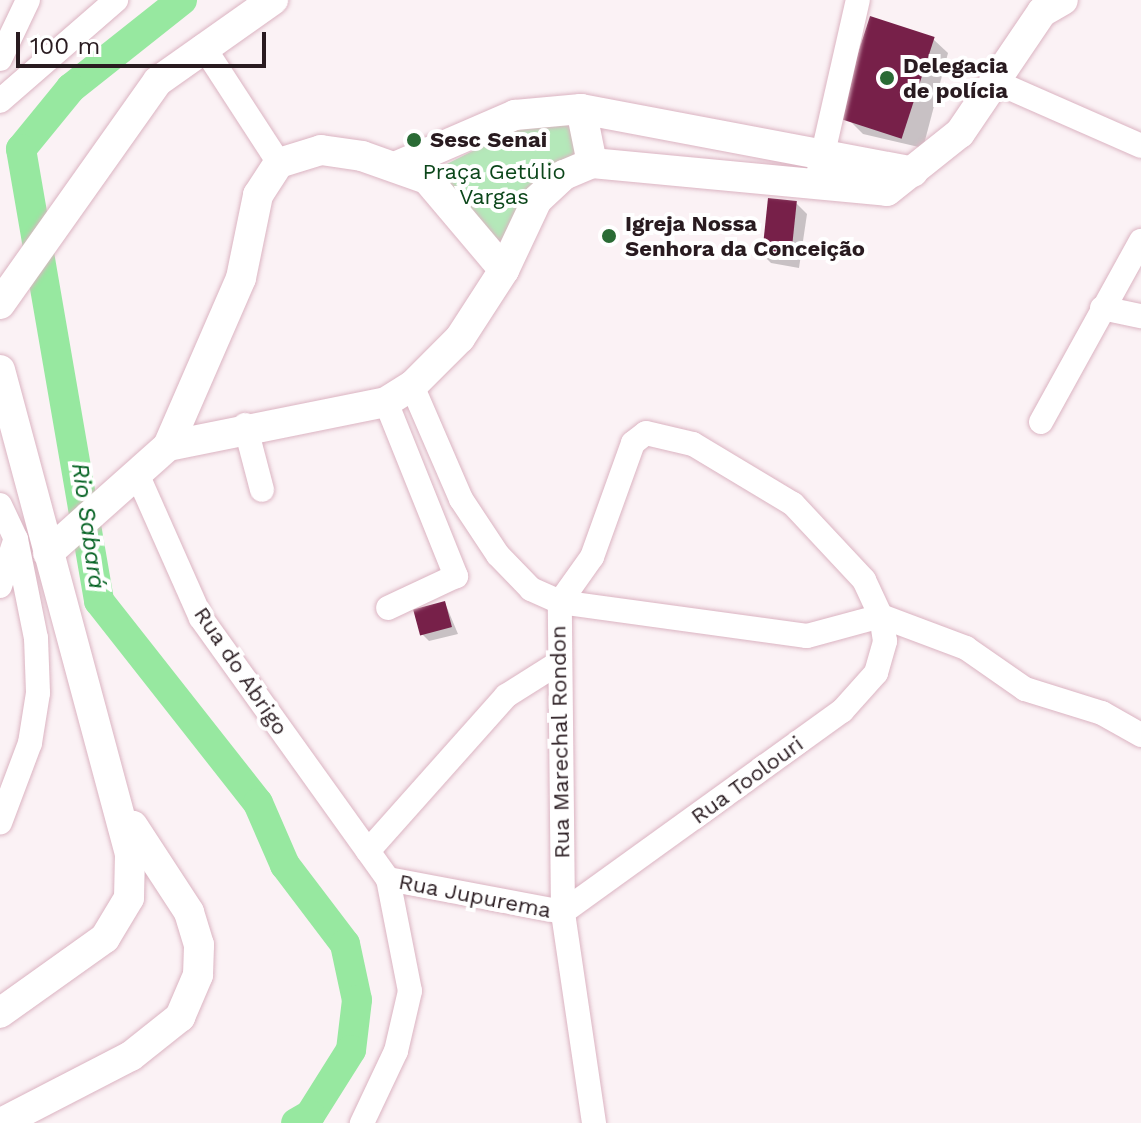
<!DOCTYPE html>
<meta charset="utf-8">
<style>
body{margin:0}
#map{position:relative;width:1141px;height:1123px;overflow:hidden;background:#fbf2f5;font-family:"Work Sans",sans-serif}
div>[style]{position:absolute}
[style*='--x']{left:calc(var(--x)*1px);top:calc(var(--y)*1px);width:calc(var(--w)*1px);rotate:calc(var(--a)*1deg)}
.green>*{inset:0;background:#b4e8b9}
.shadow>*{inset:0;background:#0003}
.river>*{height:30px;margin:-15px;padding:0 15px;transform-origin:15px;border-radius:15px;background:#97e8a0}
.building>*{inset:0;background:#772049;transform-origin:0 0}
.roads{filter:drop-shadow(0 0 2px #dbb4c2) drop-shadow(0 0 2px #dbb4c2)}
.minor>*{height:24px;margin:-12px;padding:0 12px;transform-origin:12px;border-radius:12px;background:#fff}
.major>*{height:30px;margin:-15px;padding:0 15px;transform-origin:15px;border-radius:15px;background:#fff}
.dots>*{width:22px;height:22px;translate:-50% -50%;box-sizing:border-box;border:4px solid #fff;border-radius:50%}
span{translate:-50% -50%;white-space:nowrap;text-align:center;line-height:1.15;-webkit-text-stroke:8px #fff;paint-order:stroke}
.poi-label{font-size:22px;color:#291b20;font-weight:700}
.left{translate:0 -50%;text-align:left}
.park-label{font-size:22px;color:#0b461a}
.street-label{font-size:22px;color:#291b20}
.water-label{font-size:24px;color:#036121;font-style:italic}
.scale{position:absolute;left:16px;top:32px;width:250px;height:36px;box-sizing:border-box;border:4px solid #291b20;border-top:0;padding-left:10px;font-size:24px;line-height:28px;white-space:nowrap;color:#291b20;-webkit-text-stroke:6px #fff;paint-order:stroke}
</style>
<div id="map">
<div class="green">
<div style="clip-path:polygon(572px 118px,587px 160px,499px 251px,433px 171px,520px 127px)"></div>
</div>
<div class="shadow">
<div style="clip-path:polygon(933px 39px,948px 53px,923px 148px,863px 134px,848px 119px)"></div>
<div style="clip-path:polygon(796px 203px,807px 214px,799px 268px,771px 263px,760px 252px)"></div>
<div style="clip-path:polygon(445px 603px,458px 634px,429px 641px,422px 634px)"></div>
</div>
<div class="river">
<div style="--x:182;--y:0;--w:142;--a:141.6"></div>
<div style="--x:71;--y:88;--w:79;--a:129.3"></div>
<div style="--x:21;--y:149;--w:459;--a:80.2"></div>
<div style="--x:99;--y:601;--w:257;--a:51.8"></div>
<div style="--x:258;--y:803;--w:68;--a:66.5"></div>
<div style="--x:285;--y:865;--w:99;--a:52.8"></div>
<div style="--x:345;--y:944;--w:57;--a:77.9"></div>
<div style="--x:357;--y:1000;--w:50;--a:96.8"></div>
<div style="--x:351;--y:1050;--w:77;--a:122.2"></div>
<div style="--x:310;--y:1115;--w:16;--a:150"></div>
</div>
<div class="building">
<div style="left:870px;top:16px;width:68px;height:107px;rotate:18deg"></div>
<div style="left:768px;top:198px;width:29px;height:56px;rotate:6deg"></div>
<div style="left:445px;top:601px;width:27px;height:33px;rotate:75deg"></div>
</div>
<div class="roads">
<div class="minor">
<div style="--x:203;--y:46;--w:140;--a:57"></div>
<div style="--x:0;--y:59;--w:65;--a:-64.6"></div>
<div style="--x:996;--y:82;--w:158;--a:23.8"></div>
<div style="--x:0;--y:101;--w:154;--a:-41"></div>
<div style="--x:819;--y:171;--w:175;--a:-77.2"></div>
<div style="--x:1102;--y:308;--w:40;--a:12"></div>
<div style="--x:386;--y:402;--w:188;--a:68.1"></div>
<div style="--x:456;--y:576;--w:75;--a:154.8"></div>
<div style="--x:1041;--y:422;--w:207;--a:-61.1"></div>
<div style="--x:245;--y:425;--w:67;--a:75.3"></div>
<div style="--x:138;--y:476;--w:155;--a:66.1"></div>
<div style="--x:201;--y:618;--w:321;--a:54.4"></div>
<div style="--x:388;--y:879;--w:114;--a:78.9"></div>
<div style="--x:410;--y:991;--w:62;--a:103.1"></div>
<div style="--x:396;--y:1051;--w:80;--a:115.3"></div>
<div style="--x:0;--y:505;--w:38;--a:65"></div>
<div style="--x:16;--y:539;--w:101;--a:78.6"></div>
<div style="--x:36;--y:638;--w:55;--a:87.9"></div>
<div style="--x:38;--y:693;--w:51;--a:99.1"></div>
<div style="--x:30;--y:743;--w:85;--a:110.6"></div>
<div style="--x:0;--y:586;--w:47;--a:-71.6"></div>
<div style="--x:368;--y:851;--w:208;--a:-48.3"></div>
<div style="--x:506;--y:696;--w:58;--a:-32.3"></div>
<div style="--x:388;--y:879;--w:178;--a:10.7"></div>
<div style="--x:563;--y:912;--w:344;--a:-35.8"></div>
<div style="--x:842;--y:711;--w:51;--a:-48.2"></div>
<div style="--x:876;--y:673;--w:33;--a:-74"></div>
<div style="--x:885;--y:641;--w:25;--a:-99"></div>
<div style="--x:881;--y:616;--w:77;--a:164.9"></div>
<div style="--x:807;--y:636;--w:249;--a:-172.2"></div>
<div style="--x:560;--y:602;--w:32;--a:-156"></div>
<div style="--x:531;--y:589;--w:47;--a:-134.1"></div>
<div style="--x:498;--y:555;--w:67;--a:-123.5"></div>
<div style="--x:461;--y:499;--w:123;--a:-113.4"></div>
<div style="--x:594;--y:1123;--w:213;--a:-98.4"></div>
<div style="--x:563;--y:912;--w:310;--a:-90.6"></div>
<div style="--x:560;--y:602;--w:55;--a:-54.6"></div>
<div style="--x:592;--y:557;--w:121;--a:-70.2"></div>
<div style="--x:633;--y:443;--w:16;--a:-38"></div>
<div style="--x:646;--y:433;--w:48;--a:13.2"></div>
<div style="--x:693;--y:444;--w:117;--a:31"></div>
<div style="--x:793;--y:504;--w:104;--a:46.9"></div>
<div style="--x:864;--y:580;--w:40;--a:65"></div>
<div style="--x:881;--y:616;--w:91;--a:20.6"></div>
<div style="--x:966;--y:648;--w:72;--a:34.8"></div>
<div style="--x:1025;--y:689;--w:81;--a:17.3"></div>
<div style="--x:1102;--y:713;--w:45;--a:29.4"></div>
</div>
<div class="major">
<div style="--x:581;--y:109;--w:55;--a:78.5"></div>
<div style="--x:397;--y:166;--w:129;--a:-23.4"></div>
<div style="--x:515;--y:115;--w:66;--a:-5.2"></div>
<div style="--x:581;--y:109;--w:338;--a:10.7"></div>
<div style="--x:0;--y:304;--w:273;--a:-54.7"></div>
<div style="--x:158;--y:81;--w:141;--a:-35.2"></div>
<div style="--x:0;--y:370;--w:501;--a:74.97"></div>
<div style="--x:130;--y:854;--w:44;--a:91.3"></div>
<div style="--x:129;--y:898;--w:47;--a:121"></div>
<div style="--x:105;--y:938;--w:129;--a:144.5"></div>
<div style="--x:168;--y:446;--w:183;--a:-66.5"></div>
<div style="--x:241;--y:278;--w:85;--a:-78.4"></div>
<div style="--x:258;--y:195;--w:38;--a:-57"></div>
<div style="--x:279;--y:163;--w:44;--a:-17.2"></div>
<div style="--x:321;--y:150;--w:41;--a:8.3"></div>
<div style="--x:362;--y:156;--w:69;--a:19.5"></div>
<div style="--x:427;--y:179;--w:119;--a:49.8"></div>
<div style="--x:48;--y:553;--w:161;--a:-41.7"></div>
<div style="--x:168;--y:446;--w:222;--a:-11.4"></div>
<div style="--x:386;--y:402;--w:31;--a:-32"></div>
<div style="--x:412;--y:386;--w:68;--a:-45"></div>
<div style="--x:460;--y:338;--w:81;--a:-57.1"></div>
<div style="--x:504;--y:270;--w:77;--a:-64.8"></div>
<div style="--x:537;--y:200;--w:37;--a:-43"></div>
<div style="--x:564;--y:175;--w:30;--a:-23"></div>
<div style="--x:592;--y:163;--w:296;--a:5.4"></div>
<div style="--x:887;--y:191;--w:93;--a:-38.5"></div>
<div style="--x:960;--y:133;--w:146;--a:-55.9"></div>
<div style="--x:1042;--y:12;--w:24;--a:-30"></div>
<div style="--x:1;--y:1123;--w:146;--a:-27.3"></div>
<div style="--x:131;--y:1056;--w:63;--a:-38.5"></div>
<div style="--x:180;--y:1017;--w:46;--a:-66.8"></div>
<div style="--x:198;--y:975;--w:30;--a:-88"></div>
<div style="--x:199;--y:945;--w:34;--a:-107"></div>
<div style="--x:189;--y:912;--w:103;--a:-123.1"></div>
</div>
</div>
<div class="dots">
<div style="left:887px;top:78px;background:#2a6b35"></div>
<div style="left:414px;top:140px;background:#2a6b35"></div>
<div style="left:609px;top:236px;background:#2a6b35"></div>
</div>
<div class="poi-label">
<span class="left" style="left:903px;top:78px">Delegacia<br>de polícia</span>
<span class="left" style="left:430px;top:140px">Sesc Senai</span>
<span class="left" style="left:625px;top:236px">Igreja Nossa<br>Senhora da Conceição</span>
</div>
<div class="park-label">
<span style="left:494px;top:184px">Praça Getúlio<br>Vargas</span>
</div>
<div class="street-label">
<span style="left:241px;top:671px;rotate:56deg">Rua do Abrigo</span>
<span style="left:560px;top:742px;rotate:-91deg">Rua Marechal Rondon</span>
<span style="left:747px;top:780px;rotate:-36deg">Rua Toolouri</span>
<span style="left:475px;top:896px;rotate:11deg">Rua Jupurema</span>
</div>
<div class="water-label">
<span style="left:88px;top:526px;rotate:82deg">Rio Sabará</span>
</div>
<div class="scale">100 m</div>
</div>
